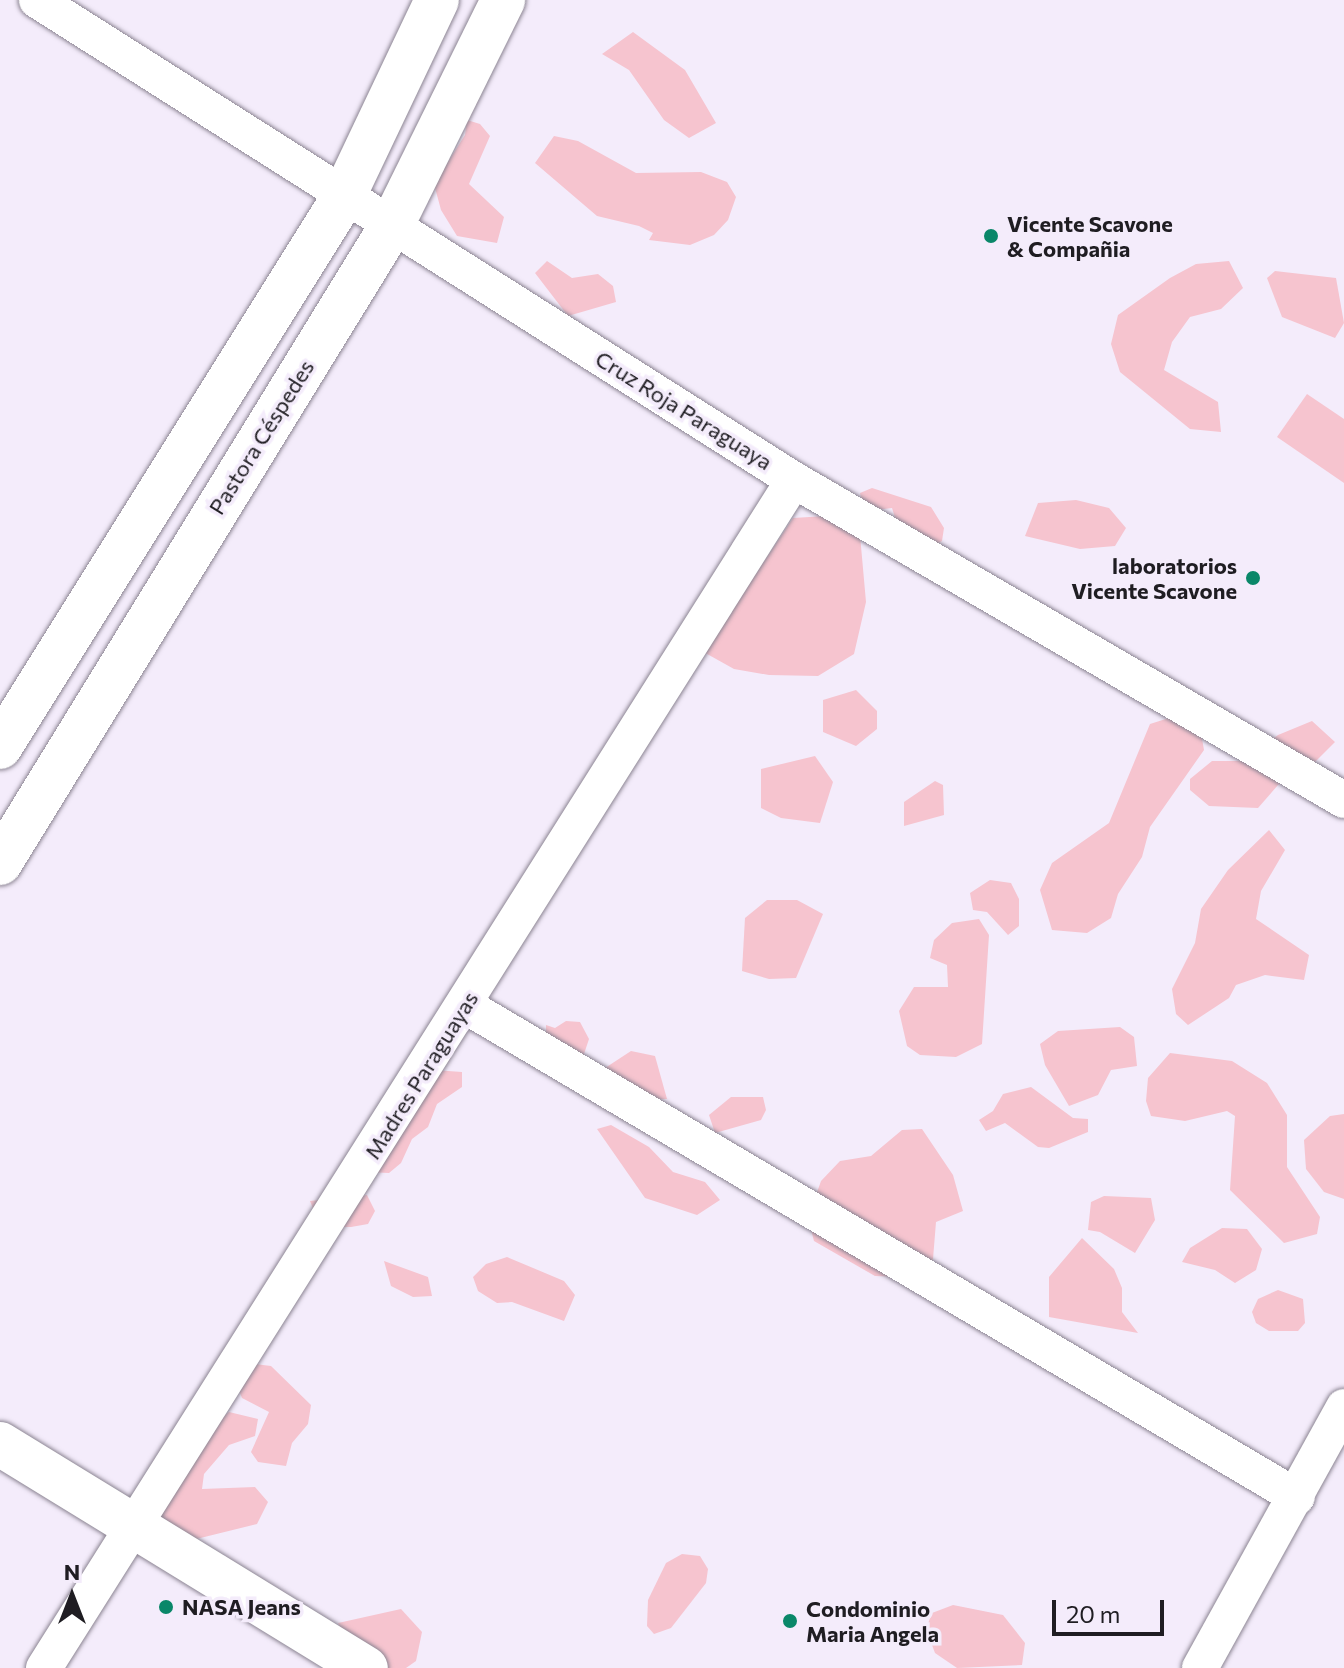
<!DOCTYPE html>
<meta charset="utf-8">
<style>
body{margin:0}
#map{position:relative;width:1344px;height:1668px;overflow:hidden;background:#f4ecfb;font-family:Commissioner,sans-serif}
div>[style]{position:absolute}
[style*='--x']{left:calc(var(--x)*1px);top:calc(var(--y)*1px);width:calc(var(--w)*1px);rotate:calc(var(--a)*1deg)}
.green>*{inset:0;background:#f6c4cf}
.roads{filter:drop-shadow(0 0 2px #8b8492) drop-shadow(0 0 2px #8b8492)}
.street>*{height:36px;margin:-18px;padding:0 18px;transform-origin:18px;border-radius:18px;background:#fff}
.secondary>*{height:44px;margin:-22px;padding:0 22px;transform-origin:22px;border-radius:22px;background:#fff}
.dots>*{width:22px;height:22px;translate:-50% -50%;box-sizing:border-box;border:4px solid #f4ecfb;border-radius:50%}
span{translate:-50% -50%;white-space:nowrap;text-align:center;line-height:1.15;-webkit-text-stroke:7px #f4ecfb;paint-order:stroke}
.poi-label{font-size:22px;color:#1f1d22;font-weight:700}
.left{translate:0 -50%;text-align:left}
.right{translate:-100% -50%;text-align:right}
.street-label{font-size:22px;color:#1f1d22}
.north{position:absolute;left:32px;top:1556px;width:80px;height:80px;-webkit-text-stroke:6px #f4ecfb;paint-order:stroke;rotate:0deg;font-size:22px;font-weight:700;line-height:32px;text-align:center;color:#1f1d22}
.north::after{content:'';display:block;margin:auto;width:28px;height:36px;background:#1f1d22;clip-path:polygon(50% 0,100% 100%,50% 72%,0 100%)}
.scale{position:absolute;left:1052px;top:1600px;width:112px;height:36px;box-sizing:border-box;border:4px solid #1f1d22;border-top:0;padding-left:10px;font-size:24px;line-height:28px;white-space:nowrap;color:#1f1d22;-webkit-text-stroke:6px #f4ecfb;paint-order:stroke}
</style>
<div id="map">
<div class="green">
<div style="clip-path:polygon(633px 32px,685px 70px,716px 123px,689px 138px,664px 120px,629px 70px,602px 54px)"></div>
<div style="clip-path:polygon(467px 120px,480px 124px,490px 136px,469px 184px,504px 217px,497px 243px,457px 236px,441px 210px,434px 184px,465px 135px)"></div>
<div style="clip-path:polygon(554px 136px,578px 141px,636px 173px,701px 172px,727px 182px,736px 197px,728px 220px,714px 235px,690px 245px,649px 240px,653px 233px,639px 226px,597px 216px,535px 163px)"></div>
<div style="clip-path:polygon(547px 261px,572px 278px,598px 274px,613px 286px,616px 302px,568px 316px,535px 273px)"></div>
<div style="clip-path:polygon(1229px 261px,1243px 288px,1221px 309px,1190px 317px,1172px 342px,1164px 370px,1218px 402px,1221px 432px,1190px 429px,1120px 372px,1111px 344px,1118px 315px,1170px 278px,1196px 264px)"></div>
<div style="clip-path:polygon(1275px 271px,1336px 278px,1344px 323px,1335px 338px,1282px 317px,1267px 278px)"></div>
<div style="clip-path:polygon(1307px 394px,1344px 419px,1344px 483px,1277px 437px)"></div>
<div style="clip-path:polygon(872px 488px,931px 507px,944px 528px,942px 541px,932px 546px,899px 530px,892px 508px,876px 510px,862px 502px,860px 493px)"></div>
<div style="clip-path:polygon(1076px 500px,1109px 508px,1126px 528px,1115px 546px,1080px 549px,1025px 536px,1038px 503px)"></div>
<div style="clip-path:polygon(826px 516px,860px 535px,866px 602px,854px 654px,818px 676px,769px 675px,734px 669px,691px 645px,757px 572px,793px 518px)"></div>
<div style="clip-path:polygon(856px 690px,877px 711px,877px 729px,856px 746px,823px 732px,823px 700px)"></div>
<div style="clip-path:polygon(1172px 717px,1201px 733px,1204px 750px,1150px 827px,1142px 857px,1118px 894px,1111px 918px,1087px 933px,1052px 930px,1040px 890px,1052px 863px,1109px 823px,1150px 724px)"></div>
<div style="clip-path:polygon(1312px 721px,1335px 742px,1311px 766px,1278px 785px,1258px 808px,1209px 806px,1190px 790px,1190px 779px,1212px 761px,1243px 761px,1278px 735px)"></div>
<div style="clip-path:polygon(815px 756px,833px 782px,820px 823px,781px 818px,761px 808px,761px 769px)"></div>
<div style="clip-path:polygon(935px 781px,943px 785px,944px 815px,904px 826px,904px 802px)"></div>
<div style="clip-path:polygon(1269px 830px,1285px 850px,1261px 891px,1256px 919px,1309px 955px,1304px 980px,1265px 975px,1236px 985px,1229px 998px,1188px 1025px,1176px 1014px,1172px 989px,1195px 943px,1201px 909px,1228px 870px)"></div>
<div style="clip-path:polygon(990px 880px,1011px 883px,1019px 899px,1019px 926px,1008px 935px,987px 912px,973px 910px,970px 893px)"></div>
<div style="clip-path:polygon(767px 900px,797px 900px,823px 914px,796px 978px,769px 979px,742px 971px,745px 918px)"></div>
<div style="clip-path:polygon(979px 919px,989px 935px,982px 1044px,956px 1057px,920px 1055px,907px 1046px,899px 1011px,914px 987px,948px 987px,947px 965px,930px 958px,934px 940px,952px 923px)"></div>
<div style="clip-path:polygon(566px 1021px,580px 1022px,589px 1039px,584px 1054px,577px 1059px,546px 1033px,546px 1025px,555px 1028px)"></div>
<div style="clip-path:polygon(1120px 1027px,1134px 1037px,1137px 1066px,1111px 1070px,1098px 1095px,1069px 1106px,1045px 1065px,1040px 1044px,1058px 1031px)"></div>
<div style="clip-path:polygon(631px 1051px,655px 1056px,667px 1099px,620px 1100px,602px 1070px)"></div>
<div style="clip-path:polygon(1170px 1053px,1232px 1061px,1267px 1083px,1287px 1115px,1287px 1167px,1320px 1217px,1317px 1234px,1284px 1243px,1230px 1190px,1235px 1116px,1227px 1111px,1185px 1121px,1151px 1116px,1146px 1101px,1148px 1078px)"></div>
<div style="clip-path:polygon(420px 1069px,462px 1072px,462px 1087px,437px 1104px,428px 1127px,412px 1139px,401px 1163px,389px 1173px,367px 1172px)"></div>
<div style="clip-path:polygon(1031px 1087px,1073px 1118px,1088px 1119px,1088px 1132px,1049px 1148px,1038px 1147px,1005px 1123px,986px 1131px,979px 1120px,993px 1111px,1003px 1094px)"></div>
<div style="clip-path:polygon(731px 1097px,763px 1097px,766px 1110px,761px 1120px,715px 1133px,709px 1115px)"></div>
<div style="clip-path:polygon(1344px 1114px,1344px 1199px,1324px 1192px,1306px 1169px,1304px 1140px,1330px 1116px)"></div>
<div style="clip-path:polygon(611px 1125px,649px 1147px,673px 1172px,705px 1182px,720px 1200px,697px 1215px,645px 1198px,597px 1129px)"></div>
<div style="clip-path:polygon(922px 1129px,953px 1175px,963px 1211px,936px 1222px,933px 1259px,922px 1270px,903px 1277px,875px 1276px,814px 1241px,808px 1218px,821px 1181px,840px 1161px,871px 1156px,902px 1130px)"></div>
<div style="clip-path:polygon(367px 1195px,375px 1211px,368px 1224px,351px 1227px,334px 1227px,316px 1216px,310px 1201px)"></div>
<div style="clip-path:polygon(1104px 1196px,1151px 1198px,1155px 1220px,1135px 1253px,1100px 1232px,1088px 1230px,1091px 1202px)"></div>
<div style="clip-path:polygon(1222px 1228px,1247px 1229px,1262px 1249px,1256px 1270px,1235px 1283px,1215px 1270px,1182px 1262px,1190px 1248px)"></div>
<div style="clip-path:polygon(1082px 1238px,1114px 1269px,1122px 1288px,1122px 1312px,1138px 1333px,1049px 1317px,1049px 1277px)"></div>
<div style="clip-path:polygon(507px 1257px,564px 1281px,575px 1295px,564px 1321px,512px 1302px,497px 1303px,478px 1291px,473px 1277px,486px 1264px)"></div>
<div style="clip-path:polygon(384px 1261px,428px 1277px,432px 1296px,413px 1297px,391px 1286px)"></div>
<div style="clip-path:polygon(1278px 1290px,1303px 1299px,1305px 1323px,1298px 1331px,1269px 1331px,1256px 1323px,1252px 1312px,1258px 1299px)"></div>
<div style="clip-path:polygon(255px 1364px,271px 1366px,311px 1405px,308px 1424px,292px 1443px,286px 1466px,258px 1462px,251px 1452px,269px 1412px,242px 1398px,236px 1383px)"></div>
<div style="clip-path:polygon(229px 1412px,258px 1419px,255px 1436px,229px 1445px,204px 1474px,202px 1489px,255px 1487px,268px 1502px,257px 1524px,176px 1544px,154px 1538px,162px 1466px)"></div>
<div style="clip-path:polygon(682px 1554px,700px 1556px,708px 1569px,706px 1583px,671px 1628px,654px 1634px,647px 1626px,648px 1600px,666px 1563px)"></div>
<div style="clip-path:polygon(953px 1605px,1003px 1615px,1025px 1643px,1022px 1665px,957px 1668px,935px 1653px,926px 1629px,932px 1613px)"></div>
<div style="clip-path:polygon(401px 1609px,422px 1632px,416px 1661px,406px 1668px,355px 1668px,338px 1623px)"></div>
</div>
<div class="roads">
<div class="street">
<div style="--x:37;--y:0;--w:896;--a:32.38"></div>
<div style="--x:794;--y:480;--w:636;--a:30.19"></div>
<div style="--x:466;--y:1006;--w:965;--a:30.58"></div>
<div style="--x:44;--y:1668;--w:1405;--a:-57.74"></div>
<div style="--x:1200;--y:1668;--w:298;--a:-61.1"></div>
</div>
<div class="secondary">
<div style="--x:0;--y:747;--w:647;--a:-58"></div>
<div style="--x:343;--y:198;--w:219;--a:-64.6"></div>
<div style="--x:0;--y:863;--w:749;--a:-58.43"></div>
<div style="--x:392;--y:225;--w:251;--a:-63.7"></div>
<div style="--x:0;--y:1444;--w:429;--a:31.5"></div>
</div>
</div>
<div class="dots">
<div style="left:991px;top:236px;background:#0a8769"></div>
<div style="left:1253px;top:578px;background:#0a8769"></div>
<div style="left:166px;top:1607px;background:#0a8769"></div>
<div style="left:790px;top:1621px;background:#0a8769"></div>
</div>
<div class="poi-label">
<span class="left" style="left:1007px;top:236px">Vicente Scavone<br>&amp; Compañia</span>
<span class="right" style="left:1237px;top:578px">laboratorios<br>Vicente Scavone</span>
<span class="left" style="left:182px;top:1607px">NASA Jeans</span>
<span class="left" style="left:806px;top:1621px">Condominio<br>Maria Angela</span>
</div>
<div class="street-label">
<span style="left:684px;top:410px;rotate:32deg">Cruz Roja Paraguaya</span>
<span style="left:261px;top:437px;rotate:-58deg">Pastora Céspedes</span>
<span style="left:421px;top:1075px;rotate:-58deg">Madres Paraguayas</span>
</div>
<div class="north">N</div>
<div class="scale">20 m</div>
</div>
